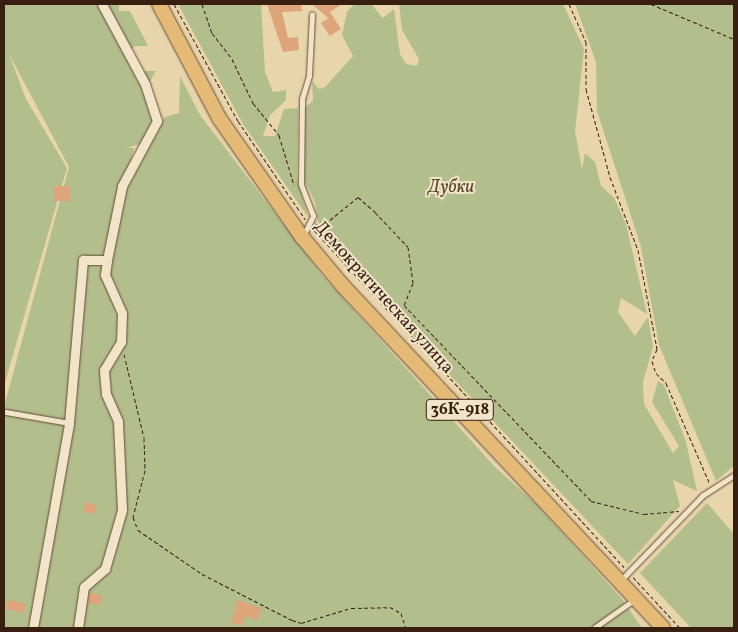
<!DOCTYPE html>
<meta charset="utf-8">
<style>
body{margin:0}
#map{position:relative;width:738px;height:632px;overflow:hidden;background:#e9d5ac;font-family:Vollkorn,serif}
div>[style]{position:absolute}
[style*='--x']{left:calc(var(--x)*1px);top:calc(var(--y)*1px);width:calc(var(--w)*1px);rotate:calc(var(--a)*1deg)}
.green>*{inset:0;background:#b3be8d}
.building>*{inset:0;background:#dea57a;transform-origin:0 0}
.path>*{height:1px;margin-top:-0.5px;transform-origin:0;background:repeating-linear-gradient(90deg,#391f0f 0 4px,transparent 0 6.5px)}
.roads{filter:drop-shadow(0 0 1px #654c36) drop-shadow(0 0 1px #654c36)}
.lane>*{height:4.5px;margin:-2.25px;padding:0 2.25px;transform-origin:2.25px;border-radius:2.25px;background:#f1e4c9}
.street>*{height:9px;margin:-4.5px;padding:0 4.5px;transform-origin:4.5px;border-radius:4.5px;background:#f1e4c9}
.primary>*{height:14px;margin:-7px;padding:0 7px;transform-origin:7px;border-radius:7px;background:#e4ba76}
span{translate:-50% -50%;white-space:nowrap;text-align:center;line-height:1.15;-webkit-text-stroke:4px #f1e4c9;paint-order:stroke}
.shield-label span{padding:1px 4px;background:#f1e4c9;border:1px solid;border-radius:4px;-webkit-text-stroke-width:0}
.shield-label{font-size:16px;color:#391f0f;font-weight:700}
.park-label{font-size:18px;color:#58472e;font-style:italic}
.street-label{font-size:18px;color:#391f0f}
.frame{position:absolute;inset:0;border:5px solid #391f0f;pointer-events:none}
</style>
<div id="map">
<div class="green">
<div style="clip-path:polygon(4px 4px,98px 4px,101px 12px,104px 4px,119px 4px,119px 11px,130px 11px,148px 46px,135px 46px,127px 54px,129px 63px,137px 71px,156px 71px,145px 90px,155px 109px,151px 127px,140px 144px,126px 148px,134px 148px,129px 168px,153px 131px,165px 117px,179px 113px,180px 76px,200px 115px,322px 275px,494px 466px,536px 504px,622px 599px,642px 628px,4px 628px,4px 407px,69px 167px,9px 54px,26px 99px,67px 168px,4px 386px)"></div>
<div style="clip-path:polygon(178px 4px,261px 4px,265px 72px,273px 92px,286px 90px,286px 100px,270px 115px,263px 136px,275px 136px,284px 109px,298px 108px,297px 179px,308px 217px,243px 124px)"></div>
<div style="clip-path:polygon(354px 4px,371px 4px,383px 18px,394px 9px,400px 54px,406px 64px,417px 66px,419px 59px,402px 30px,399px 4px,563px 4px,584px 49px,575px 131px,582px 169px,585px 153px,595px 162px,601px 186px,614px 198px,626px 224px,647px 314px,621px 298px,618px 312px,635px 336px,648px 317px,653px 347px,643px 382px,644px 404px,673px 453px,679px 446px,652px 402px,658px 381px,664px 385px,686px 442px,697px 491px,673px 480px,680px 506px,628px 564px,381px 302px,318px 222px,315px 202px,304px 180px,304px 108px,313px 101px,312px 81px,319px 89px,325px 87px,353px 56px,342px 35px,347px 12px)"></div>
<div style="clip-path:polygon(575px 4px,734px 4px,734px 466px,716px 481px,659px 345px,641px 247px,597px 111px,596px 62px)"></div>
<div style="clip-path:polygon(707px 503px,734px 534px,734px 628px,691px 628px,640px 573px)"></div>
</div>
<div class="building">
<div style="clip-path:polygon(267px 4px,301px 4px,302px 11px,282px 12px,288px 38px,298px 37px,299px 50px,283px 52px)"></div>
<div style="clip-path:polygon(312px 4px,342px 4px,330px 12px,341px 29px,330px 36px,321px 23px,328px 18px)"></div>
<div style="left:54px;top:186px;width:16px;height:15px"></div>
<div style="left:86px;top:502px;width:11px;height:10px;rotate:15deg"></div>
<div style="clip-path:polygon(89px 593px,102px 595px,100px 605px,88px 604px)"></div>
<div style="left:8px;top:600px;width:18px;height:9px;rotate:13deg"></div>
<div style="clip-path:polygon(238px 600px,261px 608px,257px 620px,245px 616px,242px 626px,231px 623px)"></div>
</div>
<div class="path">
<div style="--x:174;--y:4;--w:133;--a:61.3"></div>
<div style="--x:238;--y:121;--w:119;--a:55.6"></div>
<div style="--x:202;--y:4;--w:31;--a:71"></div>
<div style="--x:212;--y:33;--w:33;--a:52"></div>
<div style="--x:232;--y:59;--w:49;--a:64.5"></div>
<div style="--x:253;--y:103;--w:41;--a:50.9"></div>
<div style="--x:279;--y:135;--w:52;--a:73.3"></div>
<div style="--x:569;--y:4;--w:42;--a:65.9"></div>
<div style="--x:586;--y:42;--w:47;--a:90"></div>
<div style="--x:586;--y:89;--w:91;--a:74.7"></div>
<div style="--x:610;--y:177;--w:78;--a:69"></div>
<div style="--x:638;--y:250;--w:101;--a:79.1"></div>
<div style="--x:657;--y:349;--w:13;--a:113"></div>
<div style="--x:652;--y:361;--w:13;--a:72"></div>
<div style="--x:656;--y:373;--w:14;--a:45"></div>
<div style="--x:666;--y:383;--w:110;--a:66.5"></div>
<div style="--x:651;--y:4;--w:90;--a:22.9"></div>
<div style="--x:315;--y:223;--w:7;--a:45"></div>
<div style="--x:320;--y:228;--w:49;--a:-39.2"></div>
<div style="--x:358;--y:197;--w:23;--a:41"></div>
<div style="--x:375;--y:212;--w:48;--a:46.7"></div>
<div style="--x:408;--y:247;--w:36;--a:82"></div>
<div style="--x:413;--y:283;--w:24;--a:112"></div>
<div style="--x:404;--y:305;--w:271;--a:46.3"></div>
<div style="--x:591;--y:501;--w:55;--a:13.8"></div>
<div style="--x:644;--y:514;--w:35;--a:-5"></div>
<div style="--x:314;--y:230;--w:458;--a:47.4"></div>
<div style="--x:124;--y:354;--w:86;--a:76.6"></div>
<div style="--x:144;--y:438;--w:32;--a:88"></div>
<div style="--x:145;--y:470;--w:49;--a:104.3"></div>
<div style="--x:133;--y:517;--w:14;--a:69"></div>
<div style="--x:138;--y:530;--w:78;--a:34.5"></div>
<div style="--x:202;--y:574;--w:101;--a:27.1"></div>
<div style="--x:292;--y:620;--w:9;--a:18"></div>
<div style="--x:301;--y:623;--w:52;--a:-16.7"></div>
<div style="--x:351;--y:608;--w:39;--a:-1"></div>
<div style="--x:390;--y:607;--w:13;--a:29"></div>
<div style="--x:401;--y:613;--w:16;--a:72"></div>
<div style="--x:633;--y:577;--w:69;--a:47.3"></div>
</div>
<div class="roads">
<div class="lane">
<div style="--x:303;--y:236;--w:22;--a:-63"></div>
<div style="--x:313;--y:216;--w:34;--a:-111"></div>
<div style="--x:301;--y:184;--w:85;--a:-89.3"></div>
<div style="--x:302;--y:99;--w:24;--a:-73"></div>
<div style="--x:309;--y:76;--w:61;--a:-87.2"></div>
<div style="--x:6;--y:412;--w:64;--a:9.9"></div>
<div style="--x:621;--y:580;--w:117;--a:-46"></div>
<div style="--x:702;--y:496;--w:38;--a:-33"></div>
<div style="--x:594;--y:628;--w:49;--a:-35"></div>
</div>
<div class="street">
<div style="--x:33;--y:628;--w:208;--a:-80"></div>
<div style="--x:69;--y:423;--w:164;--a:-85.1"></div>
<div style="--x:83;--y:260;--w:24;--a:0"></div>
<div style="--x:107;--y:260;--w:76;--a:-78.5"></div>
<div style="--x:122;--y:186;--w:74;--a:-61.7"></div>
<div style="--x:157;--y:121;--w:39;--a:-108"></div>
<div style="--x:145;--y:84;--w:91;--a:-118.3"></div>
<div style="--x:78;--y:628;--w:41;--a:-81.7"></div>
<div style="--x:84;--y:587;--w:28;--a:-41"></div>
<div style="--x:105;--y:569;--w:61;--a:-73.9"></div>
<div style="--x:122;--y:510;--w:89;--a:-92.6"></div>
<div style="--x:118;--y:421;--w:30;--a:-114"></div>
<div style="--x:106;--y:394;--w:24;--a:-95"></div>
<div style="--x:104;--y:370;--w:33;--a:-59"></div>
<div style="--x:121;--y:342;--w:29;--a:-88"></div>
<div style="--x:122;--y:313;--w:42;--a:-114.1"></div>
<div style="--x:105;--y:275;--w:15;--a:-82"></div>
</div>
<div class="primary">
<div style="--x:159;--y:4;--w:129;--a:62.2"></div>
<div style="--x:219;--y:118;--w:145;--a:55.1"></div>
<div style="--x:302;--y:237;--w:64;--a:50.1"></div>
<div style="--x:343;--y:286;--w:468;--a:46.9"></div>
</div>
</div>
<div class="shield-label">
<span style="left:460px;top:410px">36К-918</span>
</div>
<div class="park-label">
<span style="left:451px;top:188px">Дубки</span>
</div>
<div class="street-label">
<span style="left:383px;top:298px;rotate:48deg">Демократическая улица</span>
</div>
<div class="frame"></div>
</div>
